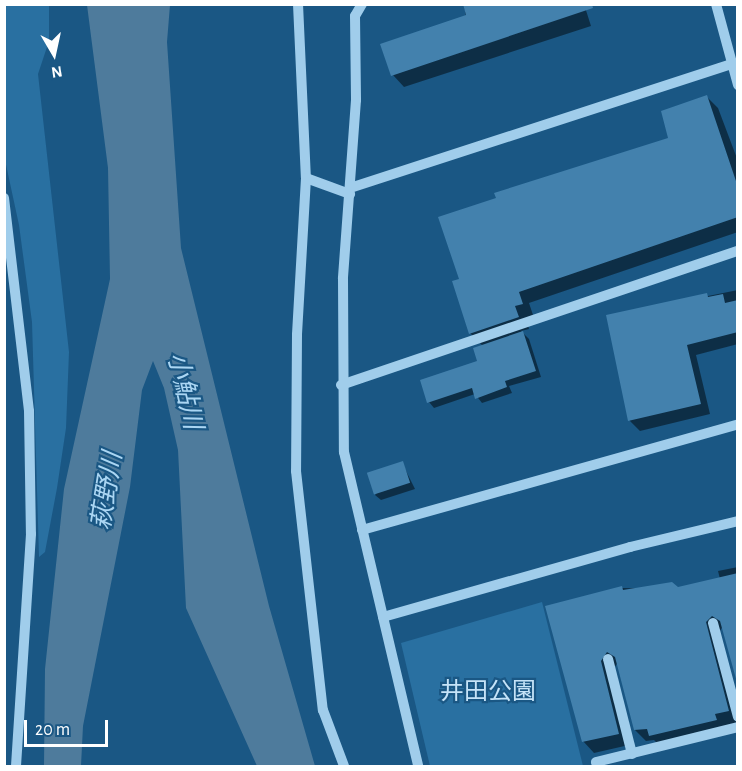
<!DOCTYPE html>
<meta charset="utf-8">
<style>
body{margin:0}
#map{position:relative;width:742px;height:771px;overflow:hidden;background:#1a5784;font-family:"Alegreya Sans","Noto Sans JP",sans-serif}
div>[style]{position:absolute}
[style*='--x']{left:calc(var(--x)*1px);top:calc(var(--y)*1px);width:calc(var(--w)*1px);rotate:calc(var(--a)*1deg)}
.green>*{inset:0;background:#2970a1}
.water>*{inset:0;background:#4e7b9c}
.shadow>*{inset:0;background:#0007}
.building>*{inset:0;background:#4381ad;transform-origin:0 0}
.minor>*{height:10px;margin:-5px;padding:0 5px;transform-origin:5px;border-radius:5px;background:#a0cdeb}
span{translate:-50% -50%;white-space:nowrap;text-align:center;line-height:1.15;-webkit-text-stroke:4.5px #1a5784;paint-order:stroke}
.park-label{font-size:24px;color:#c5e3f8}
.water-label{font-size:26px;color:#abd6f3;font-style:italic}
.frame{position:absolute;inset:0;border:6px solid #fff;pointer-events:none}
.north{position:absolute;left:24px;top:24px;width:60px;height:60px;-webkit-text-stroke:4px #1a5784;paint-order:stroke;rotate:171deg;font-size:16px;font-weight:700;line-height:24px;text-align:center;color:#fff}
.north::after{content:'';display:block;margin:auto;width:21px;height:27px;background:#fff;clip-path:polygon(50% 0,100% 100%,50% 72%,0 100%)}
.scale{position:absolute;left:24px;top:720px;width:84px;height:27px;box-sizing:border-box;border:3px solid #fff;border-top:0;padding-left:8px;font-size:18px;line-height:21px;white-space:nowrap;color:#fff;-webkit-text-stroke:4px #1a5784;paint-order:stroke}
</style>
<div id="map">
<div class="green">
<div style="clip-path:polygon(4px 5px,49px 5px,49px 41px,38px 74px,69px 352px,66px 428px,57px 488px,45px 552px,39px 557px,32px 322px,19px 225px,5px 160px)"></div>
<div style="clip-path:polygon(542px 602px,583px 766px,430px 766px,401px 643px)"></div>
</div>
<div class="water">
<div style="clip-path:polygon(87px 5px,170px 5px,167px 42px,181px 248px,269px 606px,315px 766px,257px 766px,186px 608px,178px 450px,164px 388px,153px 361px,142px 390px,130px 487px,83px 726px,81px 766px,44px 766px,45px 669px,64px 489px,110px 279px,108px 168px)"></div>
</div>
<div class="shadow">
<div style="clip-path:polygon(464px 4px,584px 4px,591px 26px,404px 87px,393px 75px,466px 17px)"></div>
<div style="clip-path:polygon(707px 97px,718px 108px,738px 161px,738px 232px,529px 303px,533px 315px,526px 318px,529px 329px,521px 331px,529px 339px,541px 377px,509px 386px,512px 393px,482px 403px,475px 394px,434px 408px,429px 402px,479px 362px,483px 346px,470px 333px,669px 139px)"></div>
<div style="clip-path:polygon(738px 290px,738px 344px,696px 355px,710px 414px,640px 431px,630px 421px,608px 316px)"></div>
<div style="clip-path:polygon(402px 463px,415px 489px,381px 500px,375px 495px)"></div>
<div style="clip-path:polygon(738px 567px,738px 680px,723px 626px,716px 637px,738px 728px,662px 748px,654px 740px,646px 741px,635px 730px,618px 662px,611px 673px,629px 745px,594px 753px,583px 741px,547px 607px,622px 588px,677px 589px,720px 579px,718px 571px)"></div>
</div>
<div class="building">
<div style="clip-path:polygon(463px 4px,592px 4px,593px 8px,391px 76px,380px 44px,466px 15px)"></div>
<div style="clip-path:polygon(707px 95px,738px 187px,738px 217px,519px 292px,523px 304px,515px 306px,519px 317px,469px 334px,452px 281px,459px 279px,438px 217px,496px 198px,494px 193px,668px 138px,661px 111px)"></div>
<div style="clip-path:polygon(707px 293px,708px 297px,723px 294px,725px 303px,738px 300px,738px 332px,687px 345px,701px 404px,628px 421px,606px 315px)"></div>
<div style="clip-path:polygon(523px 331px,536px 371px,505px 381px,507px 387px,475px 399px,472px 388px,427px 403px,420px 380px,477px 361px,473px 348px)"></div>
<div style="left:403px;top:461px;width:23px;height:38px;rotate:72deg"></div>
<div style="clip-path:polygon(738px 573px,738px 686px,720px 621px,712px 616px,706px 622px,729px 711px,715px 714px,717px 720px,649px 736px,647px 729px,634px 730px,615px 657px,607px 652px,601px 661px,619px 734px,582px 742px,545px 606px,622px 586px,623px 590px,672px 582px,678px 587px)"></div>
</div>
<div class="minor">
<div style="--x:298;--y:4;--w:174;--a:87.4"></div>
<div style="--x:306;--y:178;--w:157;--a:93.3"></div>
<div style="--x:297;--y:335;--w:136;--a:90.4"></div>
<div style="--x:296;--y:471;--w:241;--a:83.6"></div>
<div style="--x:323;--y:710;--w:60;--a:69.4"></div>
<div style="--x:362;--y:4;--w:14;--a:120"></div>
<div style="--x:355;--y:16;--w:84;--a:89.3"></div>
<div style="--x:356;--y:100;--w:179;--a:94.2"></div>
<div style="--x:343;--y:279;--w:173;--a:89.7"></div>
<div style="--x:344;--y:452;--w:323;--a:76.7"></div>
<div style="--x:716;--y:4;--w:84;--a:74.8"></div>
<div style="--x:306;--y:178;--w:47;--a:20"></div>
<div style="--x:350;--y:188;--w:402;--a:-18"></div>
<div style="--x:4;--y:198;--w:214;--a:83.3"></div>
<div style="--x:29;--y:411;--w:123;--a:89.1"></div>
<div style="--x:31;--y:534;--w:232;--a:93.7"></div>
<div style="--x:341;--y:385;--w:419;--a:-18.7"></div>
<div style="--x:362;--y:530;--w:391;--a:-15.7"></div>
<div style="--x:383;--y:617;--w:257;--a:-15.8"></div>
<div style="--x:630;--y:547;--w:111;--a:-13.5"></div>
<div style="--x:713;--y:623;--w:97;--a:75.1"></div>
<div style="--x:608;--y:659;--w:98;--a:75.8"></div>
<div style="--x:598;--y:766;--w:4;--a:-117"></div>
<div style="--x:596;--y:762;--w:146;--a:-13.8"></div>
</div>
<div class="park-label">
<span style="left:488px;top:693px">井田公園</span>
</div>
<div class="water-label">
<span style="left:184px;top:391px;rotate:77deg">小鮎川</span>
<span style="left:108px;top:491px;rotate:-81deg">萩野川</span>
</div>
<div class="frame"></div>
<div class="north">N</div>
<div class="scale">20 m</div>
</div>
